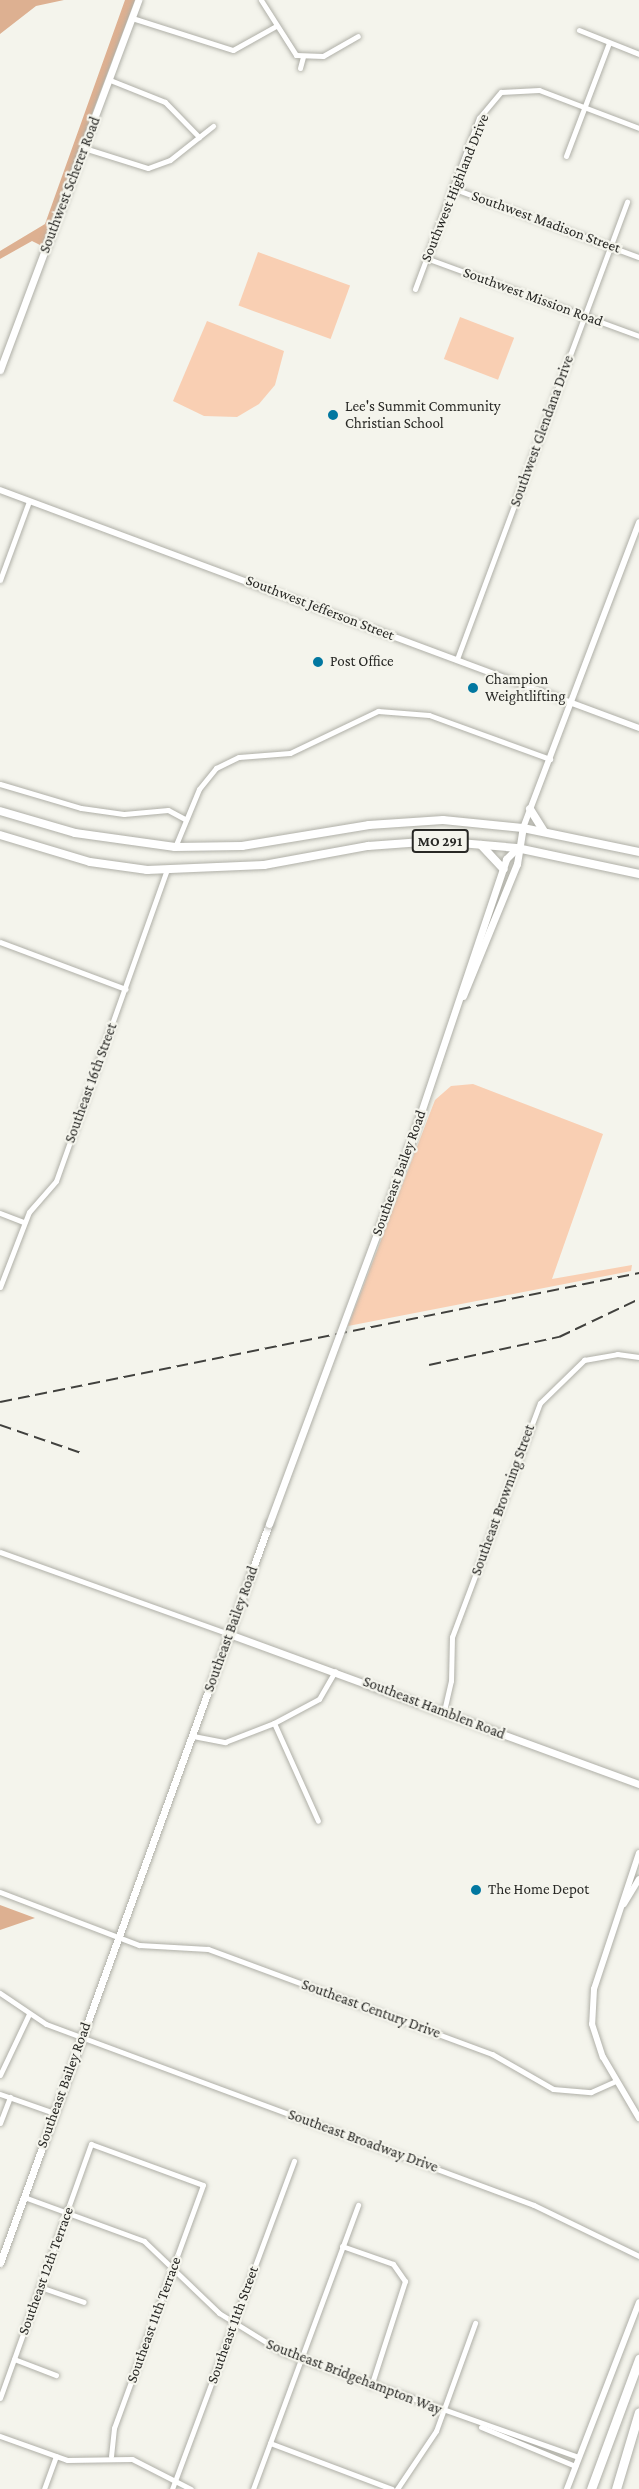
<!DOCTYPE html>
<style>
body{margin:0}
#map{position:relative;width:639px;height:2489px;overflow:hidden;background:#f4f4ec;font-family:"Crimson Pro",serif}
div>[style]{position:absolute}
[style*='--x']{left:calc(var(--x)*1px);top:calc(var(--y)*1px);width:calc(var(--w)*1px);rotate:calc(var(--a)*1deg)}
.green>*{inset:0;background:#f9cfb3;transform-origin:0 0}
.forest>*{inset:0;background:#ddb091}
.roads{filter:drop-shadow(0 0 2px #afafa7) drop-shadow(0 0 2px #afafa7)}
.minor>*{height:5px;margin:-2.5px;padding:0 2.5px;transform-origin:2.5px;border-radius:2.5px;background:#fff}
.tertiary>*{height:6px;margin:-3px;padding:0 3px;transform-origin:3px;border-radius:3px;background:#fff}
.secondary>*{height:7px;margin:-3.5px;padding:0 3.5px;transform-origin:3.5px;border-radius:3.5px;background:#fff}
.trunk>*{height:8px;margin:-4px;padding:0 4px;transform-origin:4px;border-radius:4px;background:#fff}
.motorway>*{height:9px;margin:-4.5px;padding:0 4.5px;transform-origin:4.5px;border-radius:4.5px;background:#fff}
.rail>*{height:1.5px;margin-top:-0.75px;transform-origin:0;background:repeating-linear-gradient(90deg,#41413e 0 12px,transparent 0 18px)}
.bridges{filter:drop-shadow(0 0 2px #afafa7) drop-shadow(0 0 2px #afafa7)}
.secondary-bridge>*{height:7px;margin:-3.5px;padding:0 3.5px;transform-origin:3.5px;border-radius:3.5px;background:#fff}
.dots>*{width:16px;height:16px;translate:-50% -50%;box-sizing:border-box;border:3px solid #f4f4ec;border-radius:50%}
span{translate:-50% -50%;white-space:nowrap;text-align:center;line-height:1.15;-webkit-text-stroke:4.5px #f4f4ec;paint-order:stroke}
.shield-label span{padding:2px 4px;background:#f4f4ec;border:2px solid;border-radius:4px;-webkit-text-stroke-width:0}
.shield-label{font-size:14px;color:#282825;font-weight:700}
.street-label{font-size:15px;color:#282825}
.poi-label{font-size:15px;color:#282825}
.left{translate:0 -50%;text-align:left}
</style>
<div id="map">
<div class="green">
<div style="left:258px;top:252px;width:98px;height:57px;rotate:20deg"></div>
<div style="left:460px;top:317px;width:58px;height:45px;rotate:21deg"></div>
<div style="clip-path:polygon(207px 321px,284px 351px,275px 385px,259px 404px,237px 417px,204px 416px,173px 401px)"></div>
<div style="clip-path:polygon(473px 1084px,603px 1134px,552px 1279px,632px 1265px,631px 1271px,348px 1326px,435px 1100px,451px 1086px)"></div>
</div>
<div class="forest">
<div style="clip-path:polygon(0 0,64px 0,36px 6px,0 34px)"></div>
<div style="clip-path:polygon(125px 0,135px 0,42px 246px,32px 241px,0 259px,0 251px,45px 224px)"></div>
<div style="clip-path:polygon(0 1905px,35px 1918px,0 1930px)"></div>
</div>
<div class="roads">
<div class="minor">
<div style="--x:261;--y:0;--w:65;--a:57.5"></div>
<div style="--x:296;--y:55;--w:27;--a:2"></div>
<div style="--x:323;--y:56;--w:40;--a:-29.7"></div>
<div style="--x:132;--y:18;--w:106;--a:17.6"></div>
<div style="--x:233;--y:50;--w:49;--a:-29.2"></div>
<div style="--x:579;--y:30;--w:65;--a:21.8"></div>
<div style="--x:300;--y:68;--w:11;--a:-75"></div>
<div style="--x:110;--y:80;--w:59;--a:21.8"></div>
<div style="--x:165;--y:102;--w:49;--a:45.8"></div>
<div style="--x:84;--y:148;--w:67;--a:17.4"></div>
<div style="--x:148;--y:168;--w:23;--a:-20"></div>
<div style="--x:170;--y:160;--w:55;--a:-38.3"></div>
<div style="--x:566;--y:156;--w:121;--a:-69.2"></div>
<div style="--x:452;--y:188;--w:199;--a:20.3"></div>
<div style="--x:426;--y:258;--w:227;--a:20.1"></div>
<div style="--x:415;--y:289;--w:183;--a:-69.5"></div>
<div style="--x:479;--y:118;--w:34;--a:-50"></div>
<div style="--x:501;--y:92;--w:38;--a:-3"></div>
<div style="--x:539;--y:90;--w:107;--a:20.8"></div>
<div style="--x:0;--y:580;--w:84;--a:-69.8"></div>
<div style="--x:457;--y:659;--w:488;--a:-69.6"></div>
<div style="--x:0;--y:784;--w:84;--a:16.5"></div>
<div style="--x:81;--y:808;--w:43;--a:7.9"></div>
<div style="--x:124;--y:814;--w:44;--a:-5.2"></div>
<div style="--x:168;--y:810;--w:19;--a:28"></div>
<div style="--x:175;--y:847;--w:63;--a:-67.5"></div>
<div style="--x:199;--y:789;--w:27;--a:-51"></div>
<div style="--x:216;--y:768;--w:25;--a:-26"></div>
<div style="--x:239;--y:757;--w:51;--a:-4.5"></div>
<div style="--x:290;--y:753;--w:98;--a:-25.5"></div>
<div style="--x:378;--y:711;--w:51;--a:4.5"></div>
<div style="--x:429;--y:715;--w:129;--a:20"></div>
<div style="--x:0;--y:942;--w:134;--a:20.5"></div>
<div style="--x:0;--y:1213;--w:26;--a:21"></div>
<div style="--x:0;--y:1287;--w:80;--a:-68.9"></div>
<div style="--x:29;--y:1212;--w:41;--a:-48.9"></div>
<div style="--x:56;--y:1181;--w:330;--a:-70.4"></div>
<div style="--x:0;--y:1552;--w:243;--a:19.7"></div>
<div style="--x:444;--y:1711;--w:31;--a:-77"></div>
<div style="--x:451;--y:1681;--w:44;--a:-88.7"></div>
<div style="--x:452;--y:1637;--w:250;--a:-69.4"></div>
<div style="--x:540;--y:1403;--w:62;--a:-44.3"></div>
<div style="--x:584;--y:1360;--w:34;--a:-10"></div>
<div style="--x:617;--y:1354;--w:22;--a:8"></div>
<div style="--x:274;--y:1723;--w:107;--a:65.8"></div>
<div style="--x:193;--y:1736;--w:33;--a:11"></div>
<div style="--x:225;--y:1742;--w:53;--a:-21.2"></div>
<div style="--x:274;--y:1723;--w:51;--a:-28.1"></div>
<div style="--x:319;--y:1699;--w:32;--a:-60"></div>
<div style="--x:0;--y:1892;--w:149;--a:20.9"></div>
<div style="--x:139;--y:1945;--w:69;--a:3.3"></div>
<div style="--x:208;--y:1949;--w:303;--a:20.3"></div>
<div style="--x:492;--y:2054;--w:70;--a:29.8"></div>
<div style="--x:553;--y:2089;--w:38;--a:5"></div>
<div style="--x:591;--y:2092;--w:27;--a:-24"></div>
<div style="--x:0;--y:1993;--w:55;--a:34"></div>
<div style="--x:46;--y:2024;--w:520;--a:20.35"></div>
<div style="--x:534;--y:2205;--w:117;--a:25.9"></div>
<div style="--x:0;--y:2075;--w:68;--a:-64.6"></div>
<div style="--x:0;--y:2094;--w:57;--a:19.4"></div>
<div style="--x:0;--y:2123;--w:28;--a:-69"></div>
<div style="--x:24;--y:2197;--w:128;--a:20.1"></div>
<div style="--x:144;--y:2241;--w:104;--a:43.8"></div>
<div style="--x:219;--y:2313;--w:74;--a:31.8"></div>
<div style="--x:282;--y:2352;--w:314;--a:19.5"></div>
<div style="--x:342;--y:2246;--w:54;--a:19.4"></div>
<div style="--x:393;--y:2264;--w:21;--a:55"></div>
<div style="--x:405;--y:2281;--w:110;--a:107.9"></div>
<div style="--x:40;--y:2287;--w:46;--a:18.8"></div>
<div style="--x:14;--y:2359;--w:45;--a:20.9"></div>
<div style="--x:0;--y:2398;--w:270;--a:-70.3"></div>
<div style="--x:91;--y:2144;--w:119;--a:20.1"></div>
<div style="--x:203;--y:2185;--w:259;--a:110.1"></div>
<div style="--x:114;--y:2428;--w:28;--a:96"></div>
<div style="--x:481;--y:2427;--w:102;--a:22.5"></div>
<div style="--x:0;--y:2436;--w:71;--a:19.7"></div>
<div style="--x:67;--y:2460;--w:65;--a:-0.9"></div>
<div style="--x:132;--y:2459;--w:66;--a:27"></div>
<div style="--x:270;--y:2443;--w:130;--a:20.7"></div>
<div style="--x:44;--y:2489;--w:35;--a:-70"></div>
<div style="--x:172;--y:2489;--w:350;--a:-69.6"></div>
<div style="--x:253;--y:2489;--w:303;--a:-69.7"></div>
<div style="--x:397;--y:2489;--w:70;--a:-56.1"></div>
<div style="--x:436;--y:2431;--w:115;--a:-70.1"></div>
</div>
<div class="tertiary">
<div style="--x:0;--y:490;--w:682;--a:20.43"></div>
<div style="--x:523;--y:828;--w:327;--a:-69.2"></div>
<div style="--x:639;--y:1853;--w:143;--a:108.3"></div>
<div style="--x:594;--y:1989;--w:35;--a:93"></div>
<div style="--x:592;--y:2024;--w:35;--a:72"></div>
<div style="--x:603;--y:2057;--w:71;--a:59.5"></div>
<div style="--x:624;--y:1904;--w:29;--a:-59"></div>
<div style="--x:567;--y:2489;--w:200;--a:-68.9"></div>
</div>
<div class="secondary">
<div style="--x:0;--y:370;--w:395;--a:-69.5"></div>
<div style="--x:463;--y:996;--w:143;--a:-67.8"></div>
<div style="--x:517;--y:864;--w:36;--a:-81"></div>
<div style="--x:409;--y:1148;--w:305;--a:-71.4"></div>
<div style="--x:506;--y:859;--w:16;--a:-45"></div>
<div style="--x:229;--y:1634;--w:437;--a:20.1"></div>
<div style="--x:0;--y:2263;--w:786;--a:-70"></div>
</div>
<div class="trunk">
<div style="--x:530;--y:809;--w:26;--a:58"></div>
<div style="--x:0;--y:811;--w:78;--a:16.3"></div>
<div style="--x:75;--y:833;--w:101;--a:8"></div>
<div style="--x:175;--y:847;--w:67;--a:-0.9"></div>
<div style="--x:242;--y:846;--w:129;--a:-9.4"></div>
<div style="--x:369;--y:825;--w:74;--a:-3.9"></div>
<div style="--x:443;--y:820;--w:80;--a:5.7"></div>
<div style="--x:523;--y:828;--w:118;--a:11.7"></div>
<div style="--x:0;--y:835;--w:94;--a:16.7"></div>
<div style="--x:90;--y:862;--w:58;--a:8"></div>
<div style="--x:147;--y:870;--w:117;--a:-2.4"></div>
<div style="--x:264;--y:865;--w:106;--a:-10.4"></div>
<div style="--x:368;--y:846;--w:68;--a:-4.2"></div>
<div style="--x:436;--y:841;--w:81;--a:4.9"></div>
<div style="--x:517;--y:848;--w:125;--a:12"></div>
<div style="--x:481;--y:845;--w:33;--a:47"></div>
</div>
<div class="motorway">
<div style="--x:591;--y:2489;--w:139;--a:-69.7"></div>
<div style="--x:616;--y:2489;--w:80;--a:-73.4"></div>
</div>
</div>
<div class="rail">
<div style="--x:429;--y:1365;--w:133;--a:-12.2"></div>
<div style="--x:559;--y:1337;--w:89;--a:-25.4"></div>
<div style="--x:0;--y:1402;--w:652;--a:-11.41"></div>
<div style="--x:0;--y:1425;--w:89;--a:19"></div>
</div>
<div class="bridges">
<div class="secondary-bridge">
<div style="--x:269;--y:1524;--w:401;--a:-69.6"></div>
</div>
</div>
<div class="dots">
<div style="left:333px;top:415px;background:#0177a0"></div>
<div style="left:318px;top:662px;background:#0177a0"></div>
<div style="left:473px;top:688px;background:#0177a0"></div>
<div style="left:476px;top:1890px;background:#0177a0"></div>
</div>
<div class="shield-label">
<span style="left:440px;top:841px">MO 291</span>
</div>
<div class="street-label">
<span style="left:70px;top:185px;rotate:-69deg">Southwest Scherer Road</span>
<span style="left:455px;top:188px;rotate:-68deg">Southwest Highland Drive</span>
<span style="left:546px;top:222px;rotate:20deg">Southwest Madison Street</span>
<span style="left:533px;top:297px;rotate:20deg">Southwest Mission Road</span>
<span style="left:542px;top:431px;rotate:-70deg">Southwest Glendana Drive</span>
<span style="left:320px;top:608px;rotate:21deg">Southwest Jefferson Street</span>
<span style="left:91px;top:1083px;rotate:-70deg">Southeast 16th Street</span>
<span style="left:399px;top:1173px;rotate:-70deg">Southeast Bailey Road</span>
<span style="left:503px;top:1500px;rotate:-70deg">Southeast Browning Street</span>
<span style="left:231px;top:1629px;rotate:-70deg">Southeast Bailey Road</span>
<span style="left:434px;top:1708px;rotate:21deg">Southeast Hamblen Road</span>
<span style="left:371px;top:2009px;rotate:20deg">Southeast Century Drive</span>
<span style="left:64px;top:2085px;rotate:-70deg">Southeast Bailey Road</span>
<span style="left:363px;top:2141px;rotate:20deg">Southeast Broadway Drive</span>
<span style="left:46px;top:2271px;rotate:-70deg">Southeast 12th Terrace</span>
<span style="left:154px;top:2320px;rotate:-70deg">Southeast 11th Terrace</span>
<span style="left:233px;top:2325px;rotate:-70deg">Southeast 11th Street</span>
<span style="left:354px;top:2377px;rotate:21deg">Southeast Bridgehampton Way</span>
</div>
<div class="poi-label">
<span class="left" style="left:345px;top:415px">Lee's Summit Community<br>Christian School</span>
<span class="left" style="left:330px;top:662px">Post Office</span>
<span class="left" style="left:485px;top:688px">Champion<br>Weightlifting</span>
<span class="left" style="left:488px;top:1890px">The Home Depot</span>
</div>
</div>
